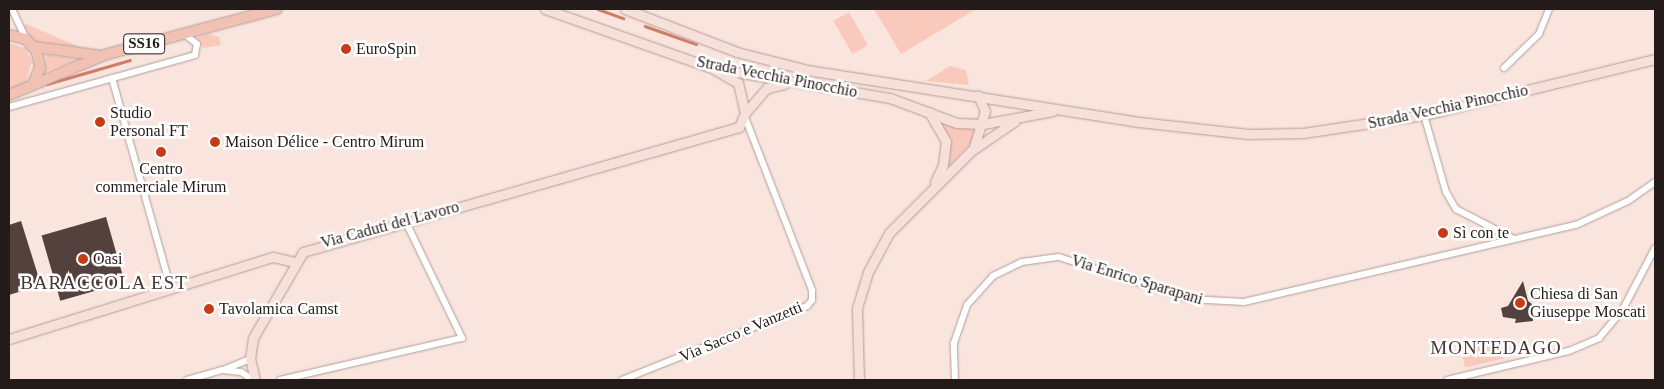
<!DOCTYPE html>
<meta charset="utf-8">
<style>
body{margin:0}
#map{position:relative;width:1664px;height:389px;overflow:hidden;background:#f9e4de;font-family:Georgia,serif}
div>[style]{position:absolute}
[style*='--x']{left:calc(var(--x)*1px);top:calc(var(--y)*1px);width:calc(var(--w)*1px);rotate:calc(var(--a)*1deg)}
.green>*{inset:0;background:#f9c9bc;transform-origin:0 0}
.stream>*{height:2.5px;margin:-1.25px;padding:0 1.25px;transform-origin:1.25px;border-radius:1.25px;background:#d07d67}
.building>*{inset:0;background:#52413d;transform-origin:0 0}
.roads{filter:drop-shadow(0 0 1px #b29e99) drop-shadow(0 0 1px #b29e99)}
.street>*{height:6px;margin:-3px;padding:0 3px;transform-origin:3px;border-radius:3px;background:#fff}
.secondary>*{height:9px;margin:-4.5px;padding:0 4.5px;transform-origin:4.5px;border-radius:4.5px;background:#f8e0da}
.primary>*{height:10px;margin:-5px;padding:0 5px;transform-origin:5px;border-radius:5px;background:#f1c1b4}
.dots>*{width:14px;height:14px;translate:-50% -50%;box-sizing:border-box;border:2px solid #fff;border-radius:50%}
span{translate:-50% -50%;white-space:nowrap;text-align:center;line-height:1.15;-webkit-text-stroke:5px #fff;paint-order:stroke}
.shield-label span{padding:1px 4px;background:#fff;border:1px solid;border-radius:4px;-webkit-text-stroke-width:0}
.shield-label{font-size:15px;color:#231b19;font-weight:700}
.poi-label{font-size:16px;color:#231b19}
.left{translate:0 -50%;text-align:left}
.street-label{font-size:16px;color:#231b19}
.quarter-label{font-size:19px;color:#483733;letter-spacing:1px}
.frame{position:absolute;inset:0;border:10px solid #231b19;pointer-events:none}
</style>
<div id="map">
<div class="green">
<div style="clip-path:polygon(874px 9px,976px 9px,901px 54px)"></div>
<div style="left:849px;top:12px;width:38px;height:18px;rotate:60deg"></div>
<div style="clip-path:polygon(26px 24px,82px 48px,83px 48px,36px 42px,24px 27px)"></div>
<div style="clip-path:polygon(209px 34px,219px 37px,221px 45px,203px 48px,197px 37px)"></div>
<div style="clip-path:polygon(9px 43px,25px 48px,32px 61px,26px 82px,13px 89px,9px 89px)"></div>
<div style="clip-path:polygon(46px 55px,60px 57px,80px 59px,45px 72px)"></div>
<div style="clip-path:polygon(950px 66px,966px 70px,969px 85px,926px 81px)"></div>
<div style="clip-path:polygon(942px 124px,978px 130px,972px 142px,947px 168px,950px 141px)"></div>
<div style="left:1499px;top:337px;width:22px;height:40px;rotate:77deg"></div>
</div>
<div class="stream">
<div style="--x:598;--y:9;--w:27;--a:20"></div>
<div style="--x:645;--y:26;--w:54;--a:19.4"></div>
<div style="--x:47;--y:84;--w:86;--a:-16.1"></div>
</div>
<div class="building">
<div style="left:106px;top:217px;width:68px;height:67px;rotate:74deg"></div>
<div style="clip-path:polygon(21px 221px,41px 285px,9px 295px,9px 225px)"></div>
<div style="clip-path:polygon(1523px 281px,1528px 301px,1532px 304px,1533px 321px,1515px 323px,1516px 319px,1503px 317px,1501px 308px,1508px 306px)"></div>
</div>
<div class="roads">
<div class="street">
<div style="--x:12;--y:9;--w:33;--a:65"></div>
<div style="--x:1504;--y:68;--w:49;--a:-44.2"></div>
<div style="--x:1539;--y:34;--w:27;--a:-68"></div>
<div style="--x:112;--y:78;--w:219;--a:74.4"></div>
<div style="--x:9;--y:107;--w:193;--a:-15.6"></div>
<div style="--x:195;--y:55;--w:11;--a:-80"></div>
<div style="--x:197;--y:44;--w:16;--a:-142"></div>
<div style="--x:1424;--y:115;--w:80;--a:74.1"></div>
<div style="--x:1446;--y:192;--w:20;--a:60"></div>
<div style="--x:1456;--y:209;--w:65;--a:27.3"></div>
<div style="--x:223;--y:370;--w:29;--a:-22"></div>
<div style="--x:187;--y:380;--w:36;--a:-16"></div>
<div style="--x:222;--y:370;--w:19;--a:6"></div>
<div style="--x:241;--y:372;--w:14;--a:34"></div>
<div style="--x:280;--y:380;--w:187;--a:-13"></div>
<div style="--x:462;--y:338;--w:131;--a:-115.8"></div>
<div style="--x:622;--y:380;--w:199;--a:-21.8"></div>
<div style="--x:807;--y:306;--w:8;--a:-50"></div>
<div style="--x:812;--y:300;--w:10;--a:-90"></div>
<div style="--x:812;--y:290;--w:186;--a:-111.2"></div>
<div style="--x:955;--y:380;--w:37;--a:-92"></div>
<div style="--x:954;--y:343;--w:40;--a:-71.1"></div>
<div style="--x:967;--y:305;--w:39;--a:-48"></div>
<div style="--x:993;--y:276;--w:32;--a:-26"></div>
<div style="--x:1022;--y:262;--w:37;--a:-8"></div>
<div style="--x:1059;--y:257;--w:137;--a:17.9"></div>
<div style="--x:1189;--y:299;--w:55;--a:3.1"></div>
<div style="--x:1244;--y:302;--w:341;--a:-13.1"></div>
<div style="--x:1576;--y:225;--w:57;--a:-24.8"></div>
<div style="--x:1628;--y:201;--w:33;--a:-35"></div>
<div style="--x:1447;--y:380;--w:125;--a:-13.4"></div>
<div style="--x:1569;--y:351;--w:33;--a:-23"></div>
<div style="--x:1599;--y:338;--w:38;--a:-50"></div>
<div style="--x:1623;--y:309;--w:69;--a:-62.3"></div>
</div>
<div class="secondary">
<div style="--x:545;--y:9;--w:177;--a:19.5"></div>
<div style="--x:712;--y:68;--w:181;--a:9.6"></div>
<div style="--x:890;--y:98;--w:72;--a:20.5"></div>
<div style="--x:957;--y:123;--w:26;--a:2"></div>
<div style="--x:983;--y:124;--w:71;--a:-10.5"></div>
<div style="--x:625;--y:9;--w:120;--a:21"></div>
<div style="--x:737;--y:52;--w:72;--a:14.4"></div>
<div style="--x:807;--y:70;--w:336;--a:8.9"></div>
<div style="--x:1139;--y:122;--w:110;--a:6.3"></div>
<div style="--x:1248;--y:134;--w:55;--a:-1"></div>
<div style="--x:1303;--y:133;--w:122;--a:-8.5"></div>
<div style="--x:1424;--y:115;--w:238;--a:-13.6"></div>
<div style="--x:929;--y:112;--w:34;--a:60"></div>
<div style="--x:946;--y:141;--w:24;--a:97"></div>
<div style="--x:943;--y:165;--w:19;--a:115"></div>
<div style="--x:745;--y:113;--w:33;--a:-49"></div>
<div style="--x:767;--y:88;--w:18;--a:-13"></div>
<div style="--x:974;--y:147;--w:38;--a:-73"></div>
<div style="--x:985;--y:111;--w:17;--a:-114"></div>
<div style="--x:9;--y:339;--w:276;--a:-17.3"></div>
<div style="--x:273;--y:257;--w:22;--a:13"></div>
<div style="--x:255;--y:380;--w:22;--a:-103"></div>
<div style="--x:250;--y:359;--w:21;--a:-82"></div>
<div style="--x:253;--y:338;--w:99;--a:-59.8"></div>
<div style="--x:303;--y:252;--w:454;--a:-16"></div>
<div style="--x:739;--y:127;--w:15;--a:-67"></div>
<div style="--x:745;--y:113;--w:31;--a:-103"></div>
<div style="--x:738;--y:83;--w:30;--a:-150"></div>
<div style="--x:859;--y:380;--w:72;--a:-91.6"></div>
<div style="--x:857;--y:308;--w:38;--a:-73"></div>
<div style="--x:868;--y:272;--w:44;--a:-61.7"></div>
<div style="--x:889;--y:233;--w:116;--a:-45"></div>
<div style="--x:971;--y:151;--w:53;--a:-34.3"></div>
</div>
<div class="primary">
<div style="--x:9;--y:35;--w:17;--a:13"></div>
<div style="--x:26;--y:39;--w:17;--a:50"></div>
<div style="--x:37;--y:52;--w:16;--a:79"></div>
<div style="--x:40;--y:68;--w:17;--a:114"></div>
<div style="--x:34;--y:47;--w:63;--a:7.4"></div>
<div style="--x:9;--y:95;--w:103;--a:-22.8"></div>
<div style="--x:104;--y:55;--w:179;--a:-14.9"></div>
</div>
</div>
<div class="dots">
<div style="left:346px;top:49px;background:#c53c17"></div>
<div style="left:100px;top:122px;background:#c53c17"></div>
<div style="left:215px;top:142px;background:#c53c17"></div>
<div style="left:161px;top:152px;background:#c53c17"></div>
<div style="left:1443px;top:233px;background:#c53c17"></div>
<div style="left:83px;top:259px;background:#c53c17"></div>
<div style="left:1520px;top:303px;background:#c53c17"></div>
<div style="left:209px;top:309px;background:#c53c17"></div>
</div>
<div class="shield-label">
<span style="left:144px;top:44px">SS16</span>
</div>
<div class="poi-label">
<span class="left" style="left:356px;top:49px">EuroSpin</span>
<span class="left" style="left:110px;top:122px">Studio<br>Personal FT</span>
<span class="left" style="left:225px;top:142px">Maison Délice - Centro Mirum</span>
<span style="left:161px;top:178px">Centro<br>commerciale Mirum</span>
<span class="left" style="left:1453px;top:233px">Sì con te</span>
<span class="left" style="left:93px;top:259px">Oasi</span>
<span class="left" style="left:1530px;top:303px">Chiesa di San<br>Giuseppe Moscati</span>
<span class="left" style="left:219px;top:309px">Tavolamica Camst</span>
</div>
<div class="street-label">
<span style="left:777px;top:77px;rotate:11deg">Strada Vecchia Pinocchio</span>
<span style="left:1448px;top:107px;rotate:-12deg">Strada Vecchia Pinocchio</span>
<span style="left:390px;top:225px;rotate:-15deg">Via Caduti del Lavoro</span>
<span style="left:1137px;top:280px;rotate:17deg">Via Enrico Sparapani</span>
<span style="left:741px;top:332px;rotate:-23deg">Via Sacco e Vanzetti</span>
</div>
<div class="quarter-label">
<span style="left:104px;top:283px">BARACCOLA EST</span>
<span style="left:1496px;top:348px">MONTEDAGO</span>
</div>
<div class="frame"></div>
</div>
